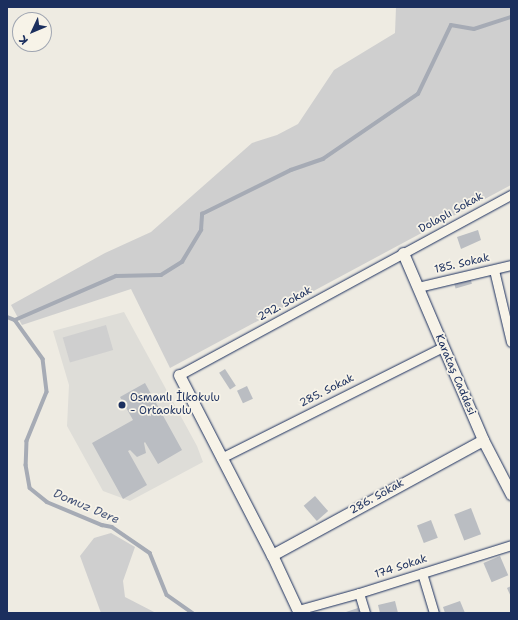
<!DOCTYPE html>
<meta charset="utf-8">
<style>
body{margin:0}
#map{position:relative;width:518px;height:620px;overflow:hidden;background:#eeebe2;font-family:"Shantell Sans",sans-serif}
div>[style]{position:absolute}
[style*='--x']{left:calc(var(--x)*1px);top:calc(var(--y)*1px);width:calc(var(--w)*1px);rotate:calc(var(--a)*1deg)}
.built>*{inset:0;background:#deddd8}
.green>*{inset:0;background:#cfcfcf;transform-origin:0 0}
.stream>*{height:3.5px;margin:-1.75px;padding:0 1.75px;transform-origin:1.75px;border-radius:1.75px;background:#a6abb5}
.building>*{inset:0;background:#babdc2;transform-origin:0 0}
.roads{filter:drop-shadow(0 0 1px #1b2f5e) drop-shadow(0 0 1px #1b2f5e)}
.minor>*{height:9px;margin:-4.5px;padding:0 4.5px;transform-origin:4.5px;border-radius:4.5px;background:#f7f3e8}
.tertiary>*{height:11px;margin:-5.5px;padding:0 5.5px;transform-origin:5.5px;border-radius:5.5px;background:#f7f3e8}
.dots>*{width:11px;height:11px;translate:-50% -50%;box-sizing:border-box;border:2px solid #f7f3e8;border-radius:50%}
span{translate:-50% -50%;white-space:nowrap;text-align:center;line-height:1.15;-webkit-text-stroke:3.5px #f7f3e8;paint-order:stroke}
.street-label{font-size:11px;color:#1b2f5e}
.poi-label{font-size:11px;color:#1b2f5e}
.left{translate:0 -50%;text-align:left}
.water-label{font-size:12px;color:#455478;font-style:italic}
.frame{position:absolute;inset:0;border:8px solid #1b2f5e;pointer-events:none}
.north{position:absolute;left:12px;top:12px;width:40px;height:40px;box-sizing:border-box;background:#f7f3e8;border:1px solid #9fa5b1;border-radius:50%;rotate:226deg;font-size:11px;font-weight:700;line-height:16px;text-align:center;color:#1b2f5e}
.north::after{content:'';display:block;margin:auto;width:14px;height:18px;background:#1b2f5e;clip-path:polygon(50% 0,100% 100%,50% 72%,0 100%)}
</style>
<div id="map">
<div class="built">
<div style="clip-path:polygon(124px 312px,197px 446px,203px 462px,130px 501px,103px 491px,67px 426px,69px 385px,53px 331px)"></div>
</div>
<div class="green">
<div style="clip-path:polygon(396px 7px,511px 7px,511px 185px,170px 368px,131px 289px,22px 325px,11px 305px,105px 253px,151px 232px,252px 143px,277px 135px,298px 124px,334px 70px,395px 33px)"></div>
<div style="left:106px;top:325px;width:26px;height:45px;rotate:74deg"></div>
<div style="clip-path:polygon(111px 533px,135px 547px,123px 581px,125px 597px,156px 613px,101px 613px,80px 556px,94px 538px)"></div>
</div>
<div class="stream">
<div style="--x:7;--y:317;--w:9;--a:21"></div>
<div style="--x:15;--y:320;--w:48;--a:54.3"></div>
<div style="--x:43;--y:359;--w:33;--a:83"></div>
<div style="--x:47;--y:392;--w:53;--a:112.2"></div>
<div style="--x:27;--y:441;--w:24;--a:92"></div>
<div style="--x:26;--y:465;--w:23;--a:80"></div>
<div style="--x:30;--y:488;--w:22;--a:39"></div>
<div style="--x:47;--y:502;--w:60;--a:22.7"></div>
<div style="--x:102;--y:525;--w:10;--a:11"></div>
<div style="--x:112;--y:527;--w:46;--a:34.4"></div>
<div style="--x:150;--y:553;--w:45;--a:68"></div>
<div style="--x:167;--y:595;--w:32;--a:35"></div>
<div style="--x:15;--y:320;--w:110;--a:-23.5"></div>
<div style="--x:116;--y:276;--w:45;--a:-1.3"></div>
<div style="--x:161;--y:275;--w:25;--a:-32"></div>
<div style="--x:182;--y:262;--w:37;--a:-59"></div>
<div style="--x:201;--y:230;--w:16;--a:-86"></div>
<div style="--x:202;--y:214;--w:99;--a:-26.3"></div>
<div style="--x:291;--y:170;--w:34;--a:-19"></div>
<div style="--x:323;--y:159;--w:115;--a:-34.4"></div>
<div style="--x:418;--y:94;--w:76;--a:-64.4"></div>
<div style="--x:451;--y:25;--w:23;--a:10"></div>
<div style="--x:474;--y:29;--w:39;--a:-18"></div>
</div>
<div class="building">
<div style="clip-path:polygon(478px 230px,481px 240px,461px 249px,457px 237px)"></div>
<div style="left:470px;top:277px;width:7px;height:17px;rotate:74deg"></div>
<div style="left:225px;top:369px;width:20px;height:7px;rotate:57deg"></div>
<div style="clip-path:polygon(145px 383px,182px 450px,158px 464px,145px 442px,144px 443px,146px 453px,137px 457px,130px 450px,128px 451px,147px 485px,123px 499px,92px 443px,133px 420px,120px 397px)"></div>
<div style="left:247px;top:386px;width:14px;height:11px;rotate:65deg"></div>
<div style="left:315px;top:496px;width:20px;height:15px;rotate:49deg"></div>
<div style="left:471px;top:508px;width:28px;height:18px;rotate:69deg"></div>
<div style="left:431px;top:520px;width:19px;height:15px;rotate:69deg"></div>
<div style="left:500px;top:556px;width:21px;height:18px;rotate:67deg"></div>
<div style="clip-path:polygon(511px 586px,511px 597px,507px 588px)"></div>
<div style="clip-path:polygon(395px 601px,398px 613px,380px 613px,378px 605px)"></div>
<div style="clip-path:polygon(460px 601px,465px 613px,445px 613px,443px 607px)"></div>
<div style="clip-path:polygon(358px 608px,360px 613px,343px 613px)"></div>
</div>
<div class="roads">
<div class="minor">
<div style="--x:494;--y:270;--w:74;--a:76.7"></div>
<div style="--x:418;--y:287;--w:96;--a:-13.3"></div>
<div style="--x:179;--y:375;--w:378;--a:-28.5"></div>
<div style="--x:221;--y:458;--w:248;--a:-26.6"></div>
<div style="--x:422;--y:573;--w:42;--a:73.3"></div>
<div style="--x:359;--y:593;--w:21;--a:73"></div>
<div style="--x:298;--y:610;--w:63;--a:-15.6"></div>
<div style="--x:359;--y:593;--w:159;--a:-17.5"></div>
</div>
<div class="tertiary">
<div style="--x:403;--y:253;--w:203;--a:66.8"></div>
<div style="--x:483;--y:440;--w:61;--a:62.6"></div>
<div style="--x:179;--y:375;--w:203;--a:62.7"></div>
<div style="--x:272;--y:555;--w:64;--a:65"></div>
<div style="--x:272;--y:555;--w:240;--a:-28.6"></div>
</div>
</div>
<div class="dots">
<div style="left:122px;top:405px;background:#1b2f5e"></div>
</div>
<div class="street-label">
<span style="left:451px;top:213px;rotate:-29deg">Dolaplı Sokak</span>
<span style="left:462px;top:264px;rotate:-13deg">185. Sokak</span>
<span style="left:285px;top:304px;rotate:-29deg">292. Sokak</span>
<span style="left:455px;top:375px;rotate:67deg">Karataş Caddesi</span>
<span style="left:327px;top:391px;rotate:-27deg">285. Sokak</span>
<span style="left:377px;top:497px;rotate:-29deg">286. Sokak</span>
<span style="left:401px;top:567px;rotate:-18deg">174 Sokak</span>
</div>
<div class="poi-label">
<span class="left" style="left:130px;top:405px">Osmanlı İlkokulu<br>- Ortaokulu</span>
</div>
<div class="water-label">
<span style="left:86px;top:507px;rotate:23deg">Domuz Dere</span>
</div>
<div class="frame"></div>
<div class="north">K</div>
</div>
